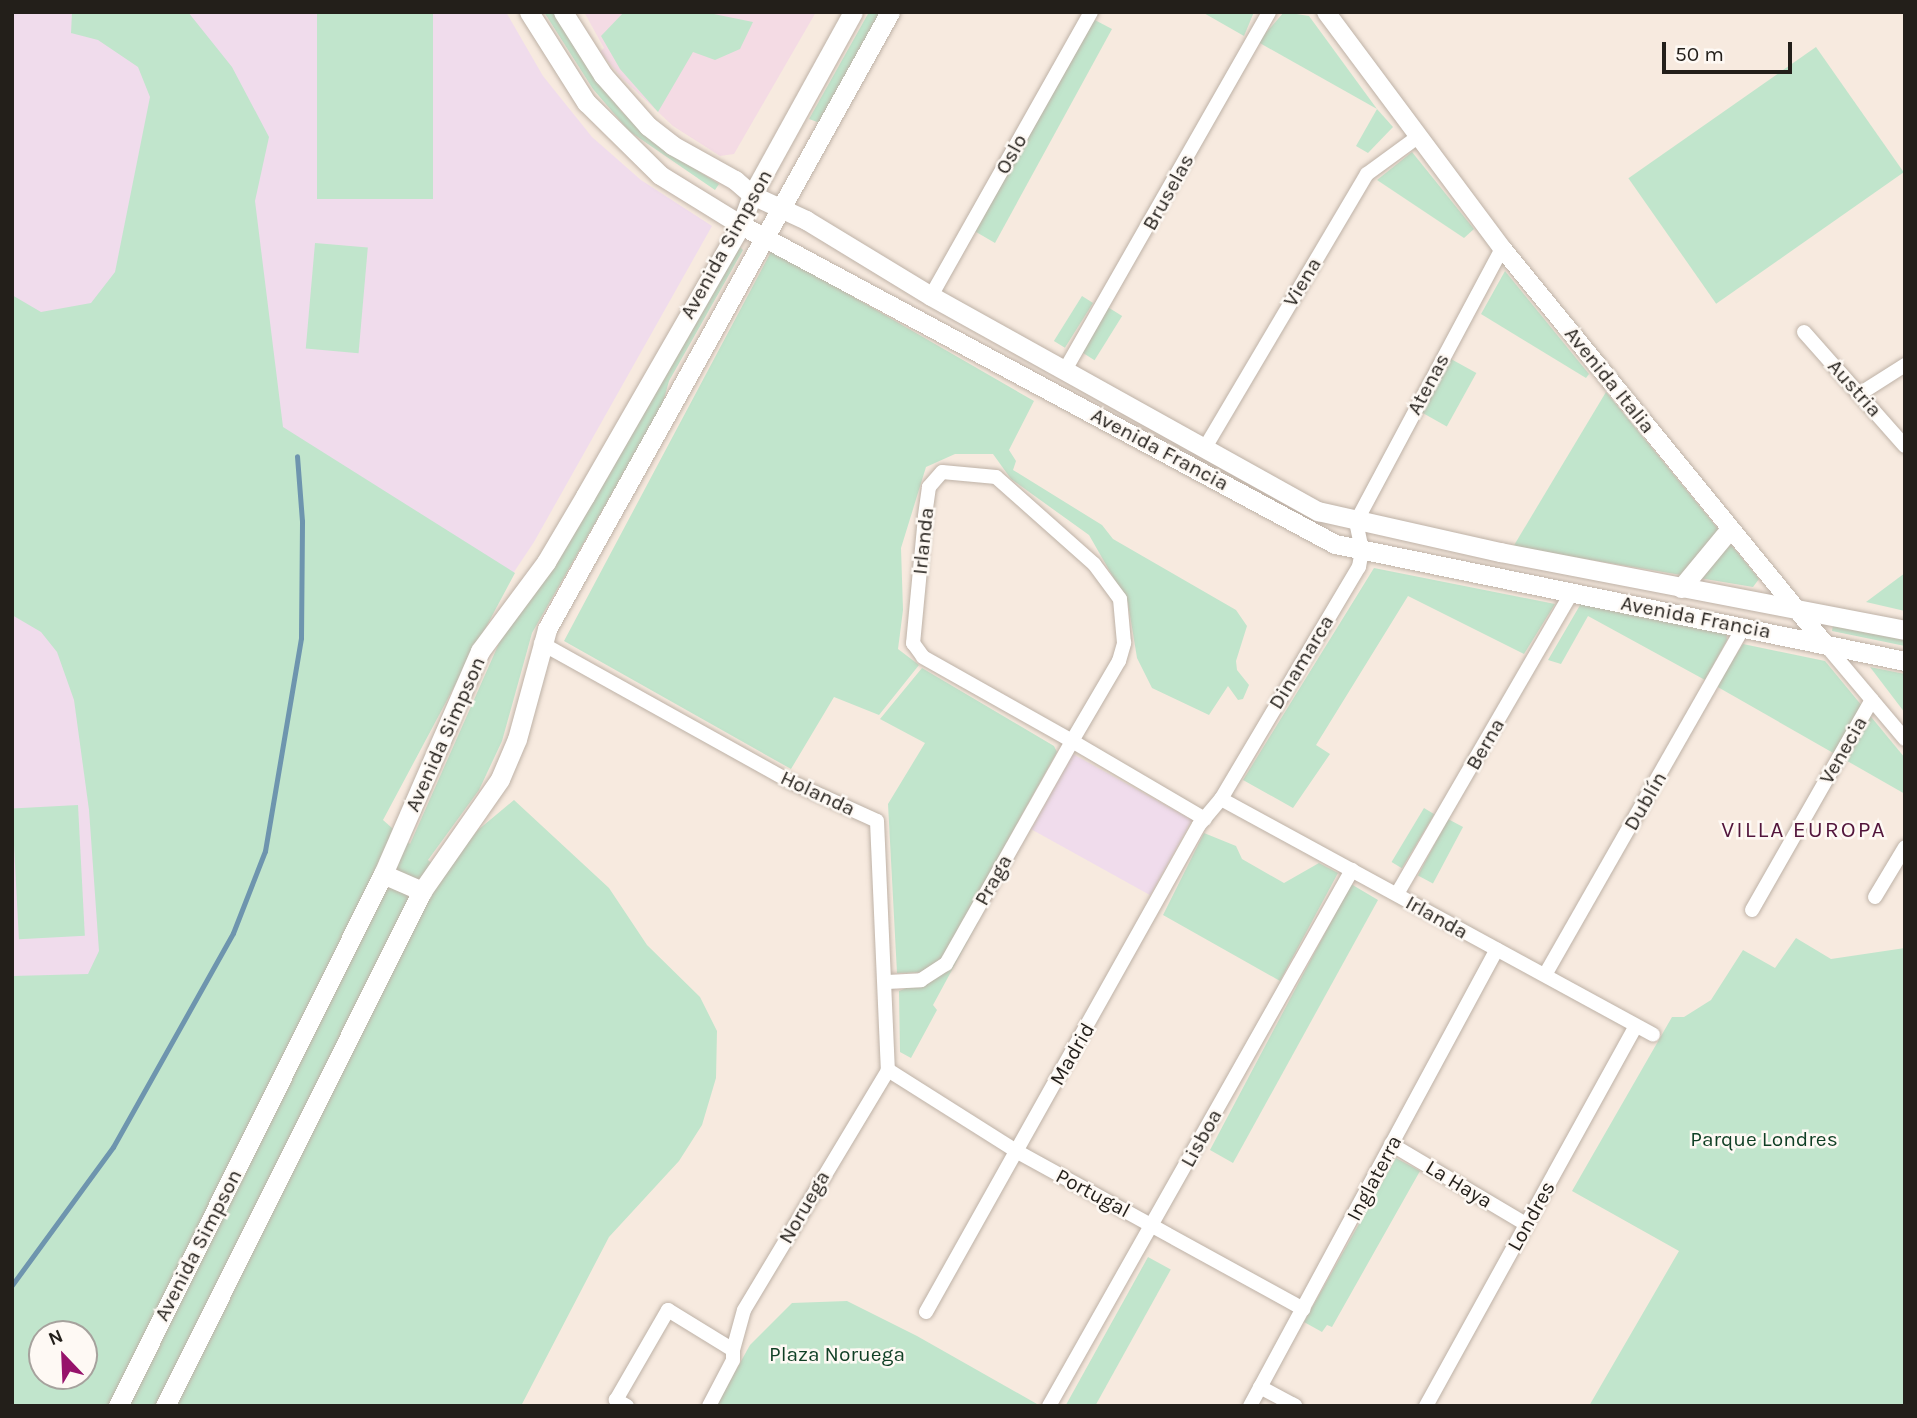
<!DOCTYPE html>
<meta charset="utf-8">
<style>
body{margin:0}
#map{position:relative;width:1917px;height:1418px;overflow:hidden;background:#f7eadf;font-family:Karla,sans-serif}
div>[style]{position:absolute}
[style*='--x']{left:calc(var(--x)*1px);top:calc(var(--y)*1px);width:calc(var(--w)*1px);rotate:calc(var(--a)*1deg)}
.education>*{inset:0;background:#f0dcec;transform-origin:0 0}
.medical>*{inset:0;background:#f4dbe4}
.green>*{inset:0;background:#c1e5cc;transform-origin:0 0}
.stream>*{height:5px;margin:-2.5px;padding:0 2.5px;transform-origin:2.5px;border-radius:2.5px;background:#6e95ae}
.roads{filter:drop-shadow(0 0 2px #beb2a7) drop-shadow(0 0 2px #beb2a7)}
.minor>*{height:14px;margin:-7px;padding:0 7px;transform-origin:7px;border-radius:7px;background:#fff}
.tertiary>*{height:18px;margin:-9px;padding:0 9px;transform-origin:9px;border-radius:9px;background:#fff}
.secondary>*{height:19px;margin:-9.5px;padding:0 9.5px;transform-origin:9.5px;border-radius:9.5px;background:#fff}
span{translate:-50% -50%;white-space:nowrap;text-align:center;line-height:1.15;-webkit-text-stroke:5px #fef9f4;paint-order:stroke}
.street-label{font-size:21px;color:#231f1a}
.park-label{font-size:21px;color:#0f3f24}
.neighbourhood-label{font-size:23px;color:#52153b;letter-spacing:2px}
.frame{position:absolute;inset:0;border:14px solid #231f1a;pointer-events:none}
.north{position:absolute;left:28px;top:1320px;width:70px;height:70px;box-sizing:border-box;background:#fef9f4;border:2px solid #a6a29d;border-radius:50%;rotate:337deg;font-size:19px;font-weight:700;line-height:28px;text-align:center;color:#231f1a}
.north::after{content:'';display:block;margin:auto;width:24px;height:32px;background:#96136b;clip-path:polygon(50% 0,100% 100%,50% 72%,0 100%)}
.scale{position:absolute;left:1662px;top:42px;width:130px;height:32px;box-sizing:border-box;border:4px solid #231f1a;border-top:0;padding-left:9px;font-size:21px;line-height:24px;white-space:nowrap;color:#231f1a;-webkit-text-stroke:5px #fef9f4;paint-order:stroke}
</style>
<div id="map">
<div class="education">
<div style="clip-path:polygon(evenodd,12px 12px,506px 12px,543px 76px,592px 137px,641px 180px,712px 226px,534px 542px,468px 641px,88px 1406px,12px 1406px,12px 12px,42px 1334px,84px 1334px,84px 1376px,42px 1376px,42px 1334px)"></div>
<div style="left:1073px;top:754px;width:136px;height:86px;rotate:29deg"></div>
</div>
<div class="medical">
<div style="clip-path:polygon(584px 12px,816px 12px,734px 154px,720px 156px,673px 126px,623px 79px,600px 52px,604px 48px)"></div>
</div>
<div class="green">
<div style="clip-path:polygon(evenodd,72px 12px,188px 12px,232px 67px,269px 137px,255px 201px,283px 427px,515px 573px,383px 820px,410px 844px,504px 632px,557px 563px,739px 246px,743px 250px,669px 381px,662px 406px,532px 633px,502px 741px,479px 790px,428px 860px,443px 873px,478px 830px,514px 800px,609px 888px,647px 945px,700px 997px,717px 1031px,716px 1078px,702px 1125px,679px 1161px,609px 1237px,521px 1406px,12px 1406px,12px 976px,88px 974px,99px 951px,89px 810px,74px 700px,57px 652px,41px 632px,12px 615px,12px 295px,41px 312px,91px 303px,115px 272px,150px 97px,138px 67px,98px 40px,71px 33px,72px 12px,42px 1334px,84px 1334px,84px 1376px,42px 1376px,42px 1334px)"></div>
<div style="left:317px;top:12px;width:116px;height:187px"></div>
<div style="clip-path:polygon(544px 12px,554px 12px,621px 111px,668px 152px,719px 184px,715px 190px,629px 131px,593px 89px)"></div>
<div style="clip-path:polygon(624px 12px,704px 12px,753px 22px,740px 49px,715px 60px,693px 52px,658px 112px,620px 69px,601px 36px)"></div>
<div style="clip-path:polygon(869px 12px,881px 12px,820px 123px,809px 119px)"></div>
<div style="clip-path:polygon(1202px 12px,1254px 12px,1244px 36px)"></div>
<div style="clip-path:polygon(1284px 12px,1309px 16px,1377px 109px,1258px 42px)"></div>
<div style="clip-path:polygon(1091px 18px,1112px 29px,995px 243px,971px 229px)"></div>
<div style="left:1816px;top:47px;width:153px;height:229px;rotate:55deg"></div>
<div style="clip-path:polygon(1377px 109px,1393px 127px,1368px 153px,1356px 146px)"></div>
<div style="clip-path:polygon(1412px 152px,1474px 229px,1464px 238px,1377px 180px)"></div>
<div style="left:315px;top:243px;width:53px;height:106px;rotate:5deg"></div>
<div style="clip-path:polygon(772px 250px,1034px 401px,1009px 450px,1016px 461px,1013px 470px,1102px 525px,1113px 539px,1236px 610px,1247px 626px,1236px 661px,1237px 670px,1249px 685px,1243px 699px,1238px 700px,1228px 686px,1209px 715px,1152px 688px,1137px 658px,1128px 603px,1089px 535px,1011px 479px,993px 454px,955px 454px,926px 467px,901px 548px,903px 610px,898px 649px,919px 665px,879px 715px,834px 697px,791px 769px,564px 641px)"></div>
<div style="clip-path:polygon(1505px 271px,1589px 374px,1586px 378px,1481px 314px)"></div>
<div style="left:1082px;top:296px;width:13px;height:53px;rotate:32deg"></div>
<div style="left:1106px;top:306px;width:19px;height:52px;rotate:32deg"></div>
<div style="left:1451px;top:359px;width:29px;height:61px;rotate:29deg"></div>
<div style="clip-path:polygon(1606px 392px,1759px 579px,1753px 587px,1513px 547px)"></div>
<div style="clip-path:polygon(1374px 568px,1555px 604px,1524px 654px,1408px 596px,1316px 745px,1330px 754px,1293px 808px,1243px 780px)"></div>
<div style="clip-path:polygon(1905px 573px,1905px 611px,1866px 602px)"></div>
<div style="clip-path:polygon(1583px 600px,1726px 631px,1727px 640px,1705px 680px,1588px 616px,1561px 664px,1548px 660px)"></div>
<div style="clip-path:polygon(1833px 625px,1905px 638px,1905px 646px,1832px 631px)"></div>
<div style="clip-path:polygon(1743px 644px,1825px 661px,1905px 758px,1905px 794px,1716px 686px)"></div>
<div style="clip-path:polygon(1870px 667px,1905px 674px,1905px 713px)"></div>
<div style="clip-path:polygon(922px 668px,1054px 746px,1057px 752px,940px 962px,928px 972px,897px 973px,888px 804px,925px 743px,880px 719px)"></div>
<div style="left:78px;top:805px;width:131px;height:66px;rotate:87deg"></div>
<div style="left:1424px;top:808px;width:12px;height:63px;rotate:31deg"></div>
<div style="left:1448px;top:819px;width:17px;height:64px;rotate:28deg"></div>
<div style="clip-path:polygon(1204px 833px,1236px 846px,1242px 859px,1284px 883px,1319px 863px,1338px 873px,1280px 981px,1163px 915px)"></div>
<div style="clip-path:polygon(1023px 839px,933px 1005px,937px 1010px,911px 1058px,900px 1052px,899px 991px,946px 972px)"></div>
<div style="clip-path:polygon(1351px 884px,1378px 900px,1233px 1163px,1210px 1150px)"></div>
<div style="clip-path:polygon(1796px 938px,1831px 959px,1905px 948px,1905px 1406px,1589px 1406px,1679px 1251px,1572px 1191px,1672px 1017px,1684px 1017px,1711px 1000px,1743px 950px,1775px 968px)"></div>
<div style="clip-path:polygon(1396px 1158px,1420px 1171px,1332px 1327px,1327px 1325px,1322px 1332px,1304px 1322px)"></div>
<div style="left:1148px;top:1257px;width:26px;height:171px;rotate:29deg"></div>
<div style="clip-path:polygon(847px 1301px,917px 1336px,1037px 1404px,716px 1406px,750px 1345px,792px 1303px)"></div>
</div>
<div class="stream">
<div style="--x:12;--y:1285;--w:171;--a:-53.8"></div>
<div style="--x:113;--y:1147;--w:245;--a:-60.7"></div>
<div style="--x:233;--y:933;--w:88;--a:-68.7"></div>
<div style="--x:265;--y:851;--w:216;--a:-80.4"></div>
<div style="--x:301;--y:638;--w:117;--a:-89.5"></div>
<div style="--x:302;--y:521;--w:65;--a:-94.4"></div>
</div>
<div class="roads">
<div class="minor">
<div style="--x:931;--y:296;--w:326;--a:-60.6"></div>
<div style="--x:1804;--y:332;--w:152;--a:48.5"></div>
<div style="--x:1065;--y:370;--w:412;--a:-60.3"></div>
<div style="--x:1861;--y:393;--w:52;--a:-32.5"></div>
<div style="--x:1206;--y:446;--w:316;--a:-59.4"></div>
<div style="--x:1367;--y:174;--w:64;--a:-36.2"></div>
<div style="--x:541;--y:643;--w:286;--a:29.1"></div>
<div style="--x:791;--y:782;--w:94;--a:24.4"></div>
<div style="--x:877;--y:821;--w:249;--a:87.5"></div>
<div style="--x:1825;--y:644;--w:124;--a:49.9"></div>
<div style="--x:1221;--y:799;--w:492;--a:28.6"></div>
<div style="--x:1397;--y:894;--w:349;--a:-59.9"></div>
<div style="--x:1875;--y:897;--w:58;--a:-59"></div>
<div style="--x:1752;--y:910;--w:242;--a:-60.3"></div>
<div style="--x:1545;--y:975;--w:402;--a:-60.3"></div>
<div style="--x:887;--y:982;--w:34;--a:-3"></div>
<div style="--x:921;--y:980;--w:30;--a:-33"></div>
<div style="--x:946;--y:964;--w:256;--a:-60.5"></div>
<div style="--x:1072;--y:741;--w:93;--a:-59.6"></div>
<div style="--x:1119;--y:661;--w:19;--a:-74"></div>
<div style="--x:1124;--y:643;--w:44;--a:-95.2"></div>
<div style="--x:1120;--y:599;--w:44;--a:-126.6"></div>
<div style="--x:1094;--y:564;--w:131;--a:-138.4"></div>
<div style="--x:996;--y:477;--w:54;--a:-174.7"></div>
<div style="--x:942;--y:472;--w:20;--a:131"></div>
<div style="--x:929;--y:487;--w:30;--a:98"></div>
<div style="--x:925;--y:517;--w:127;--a:95.4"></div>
<div style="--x:913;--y:643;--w:17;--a:54"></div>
<div style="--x:923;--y:657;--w:171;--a:29.4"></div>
<div style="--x:1072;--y:741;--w:154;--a:30.4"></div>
<div style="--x:888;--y:1070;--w:151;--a:32.3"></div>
<div style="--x:1016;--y:1151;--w:328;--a:28.8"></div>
<div style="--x:1391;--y:1144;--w:157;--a:30.7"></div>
<div style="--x:926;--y:1312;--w:558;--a:-60.73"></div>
<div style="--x:1199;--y:825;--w:34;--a:-50"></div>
<div style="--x:1221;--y:799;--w:270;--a:-59.3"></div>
<div style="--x:1359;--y:567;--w:17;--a:-80"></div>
<div style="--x:1362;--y:550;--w:29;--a:-102"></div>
<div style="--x:1356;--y:522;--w:310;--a:-61.9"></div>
<div style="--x:1260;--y:1387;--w:40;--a:28"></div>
<div style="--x:627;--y:1406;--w:13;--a:-151"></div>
<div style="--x:616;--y:1400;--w:104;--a:-60"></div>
<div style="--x:668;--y:1310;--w:76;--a:31.6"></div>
<div style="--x:733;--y:1350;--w:41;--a:-74.6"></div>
<div style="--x:744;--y:1310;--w:280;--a:-59"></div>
<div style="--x:709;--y:1406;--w:52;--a:-62.4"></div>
<div style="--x:733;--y:1360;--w:10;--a:-90"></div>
<div style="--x:1049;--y:1406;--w:616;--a:-60.52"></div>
<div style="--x:1250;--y:1406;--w:519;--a:-61.61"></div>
<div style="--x:1426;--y:1406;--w:434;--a:-61.1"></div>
</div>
<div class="tertiary">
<div style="--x:1326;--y:12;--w:294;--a:53.3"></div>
<div style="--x:1502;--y:248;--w:511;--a:50.8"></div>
</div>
<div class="secondary">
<div style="--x:529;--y:12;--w:107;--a:57.7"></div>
<div style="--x:586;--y:102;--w:104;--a:44.6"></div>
<div style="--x:660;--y:175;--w:95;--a:31.7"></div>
<div style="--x:741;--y:225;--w:674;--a:28.24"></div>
<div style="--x:1335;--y:544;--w:582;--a:11.6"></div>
<div style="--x:563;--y:12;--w:75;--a:57.6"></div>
<div style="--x:603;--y:75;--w:68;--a:48.6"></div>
<div style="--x:648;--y:126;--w:31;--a:38"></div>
<div style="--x:672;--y:145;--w:72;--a:29.1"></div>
<div style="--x:735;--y:180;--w:23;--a:41"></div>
<div style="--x:752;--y:195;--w:60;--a:24.8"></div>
<div style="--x:806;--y:220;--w:146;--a:31.3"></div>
<div style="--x:931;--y:296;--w:443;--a:29.1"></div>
<div style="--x:1318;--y:511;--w:187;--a:12.7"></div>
<div style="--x:1500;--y:552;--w:412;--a:10.9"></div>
<div style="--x:1681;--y:588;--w:75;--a:-50.4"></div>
<div style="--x:383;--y:874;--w:43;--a:23.6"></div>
<div style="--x:118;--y:1406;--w:594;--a:-63.52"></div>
<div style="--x:383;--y:874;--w:243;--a:-66.5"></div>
<div style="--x:480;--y:651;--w:111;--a:-53.4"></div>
<div style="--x:546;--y:562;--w:77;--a:-59.4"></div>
<div style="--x:585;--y:496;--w:313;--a:-60.1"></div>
<div style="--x:741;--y:225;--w:32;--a:-70"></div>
<div style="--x:752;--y:195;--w:209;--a:-61.1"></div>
<div style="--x:165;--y:1406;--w:576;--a:-63.48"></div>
<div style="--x:422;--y:891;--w:136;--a:-55.1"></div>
<div style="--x:500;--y:779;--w:43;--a:-67"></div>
<div style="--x:517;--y:739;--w:114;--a:-74.7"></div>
<div style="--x:547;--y:629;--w:706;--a:-60.93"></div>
</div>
</div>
<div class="street-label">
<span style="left:1011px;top:154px;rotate:-61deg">Oslo</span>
<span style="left:1168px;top:192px;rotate:-61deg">Bruselas</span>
<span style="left:726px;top:244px;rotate:-61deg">Avenida Simpson</span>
<span style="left:1302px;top:282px;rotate:-59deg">Viena</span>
<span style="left:1610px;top:380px;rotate:51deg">Avenida Italia</span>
<span style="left:1428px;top:384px;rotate:-62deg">Atenas</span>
<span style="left:1855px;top:388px;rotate:48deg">Austria</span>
<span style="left:1160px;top:449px;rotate:28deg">Avenida Francia</span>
<span style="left:923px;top:541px;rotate:-84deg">Irlanda</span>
<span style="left:1696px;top:617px;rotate:11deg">Avenida Francia</span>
<span style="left:1301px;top:662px;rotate:-59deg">Dinamarca</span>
<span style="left:445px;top:734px;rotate:-66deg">Avenida Simpson</span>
<span style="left:1485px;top:744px;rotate:-60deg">Berna</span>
<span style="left:1843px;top:750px;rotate:-60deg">Venecia</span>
<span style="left:818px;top:793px;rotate:25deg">Holanda</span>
<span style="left:1645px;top:801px;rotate:-60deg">Dublín</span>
<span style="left:993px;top:880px;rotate:-61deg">Praga</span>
<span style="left:1437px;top:917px;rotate:29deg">Irlanda</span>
<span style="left:1072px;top:1054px;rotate:-60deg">Madrid</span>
<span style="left:1201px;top:1138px;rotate:-61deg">Lisboa</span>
<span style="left:1374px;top:1178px;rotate:-62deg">Inglaterra</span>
<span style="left:1459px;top:1184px;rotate:31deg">La Haya</span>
<span style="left:1093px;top:1193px;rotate:28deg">Portugal</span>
<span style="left:804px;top:1207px;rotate:-60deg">Noruega</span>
<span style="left:1531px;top:1216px;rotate:-61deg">Londres</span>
<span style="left:198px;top:1245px;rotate:-63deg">Avenida Simpson</span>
</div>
<div class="park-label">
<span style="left:1764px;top:1139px">Parque Londres</span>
<span style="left:837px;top:1354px">Plaza Noruega</span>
</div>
<div class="neighbourhood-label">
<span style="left:1804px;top:830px">VILLA EUROPA</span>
</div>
<div class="frame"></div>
<div class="north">N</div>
<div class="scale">50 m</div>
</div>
